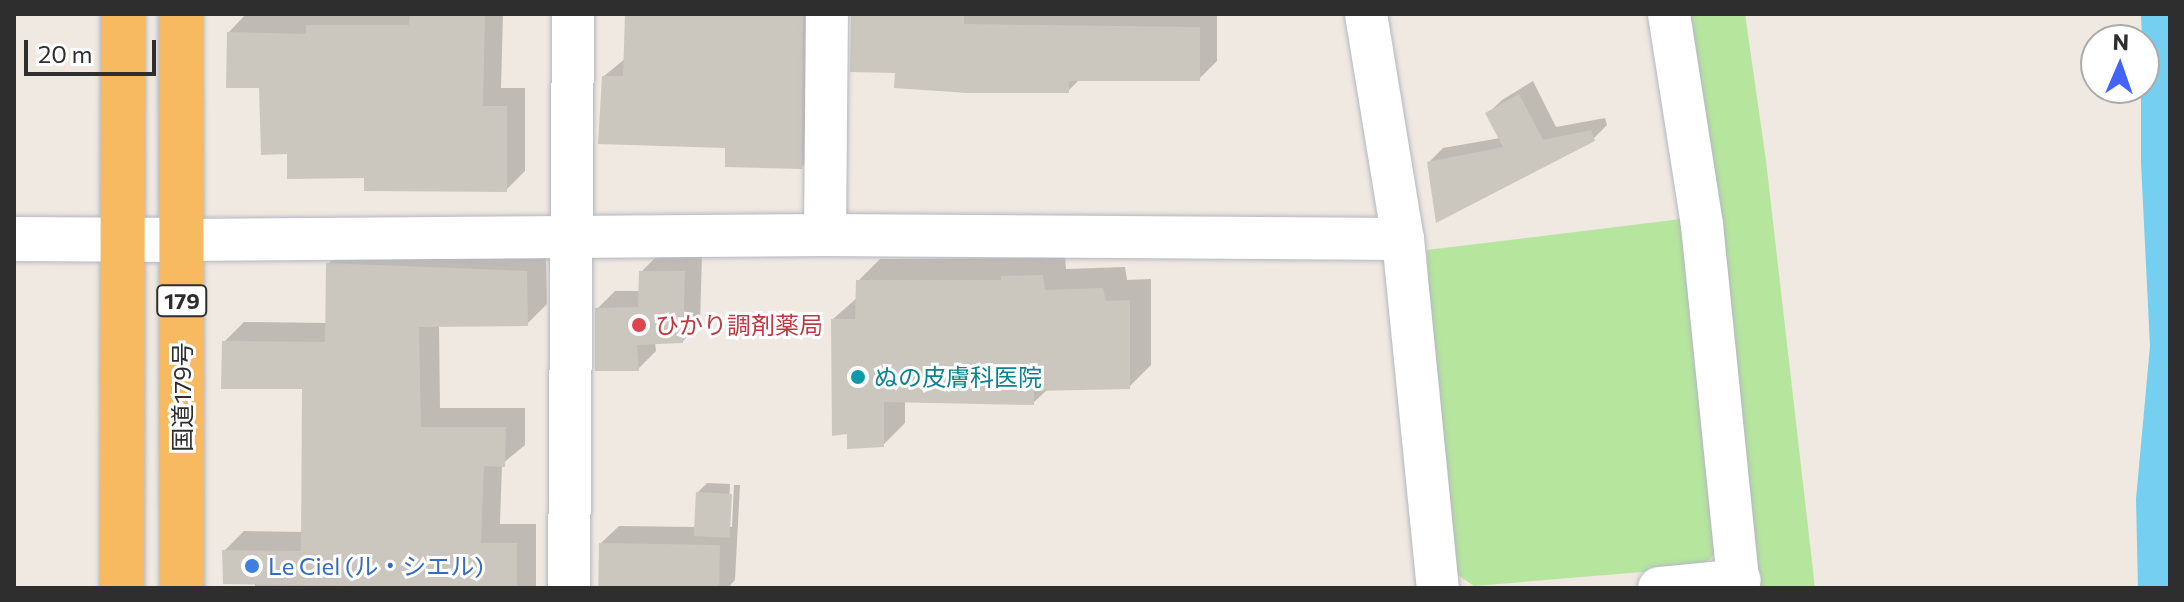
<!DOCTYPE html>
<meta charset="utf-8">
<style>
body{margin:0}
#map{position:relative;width:2184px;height:602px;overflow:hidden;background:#efe9e1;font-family:Commissioner,"Noto Sans JP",sans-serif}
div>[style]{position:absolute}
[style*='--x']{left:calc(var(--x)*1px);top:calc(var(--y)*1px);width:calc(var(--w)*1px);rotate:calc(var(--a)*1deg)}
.green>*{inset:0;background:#b6e59e}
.water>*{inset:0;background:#75cff0}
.shadow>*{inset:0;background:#0003}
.building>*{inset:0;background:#cbc7bf;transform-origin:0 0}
.roads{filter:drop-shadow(0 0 2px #b4b7c1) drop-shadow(0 0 2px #b4b7c1)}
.minor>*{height:42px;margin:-21px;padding:0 21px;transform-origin:21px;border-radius:21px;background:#fff}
.tertiary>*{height:44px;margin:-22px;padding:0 22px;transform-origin:22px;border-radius:22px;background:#fff}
.trunk>*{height:44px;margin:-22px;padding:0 22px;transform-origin:22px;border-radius:22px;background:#f8ba60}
.dots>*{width:22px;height:22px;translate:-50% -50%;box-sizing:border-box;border:4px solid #fff;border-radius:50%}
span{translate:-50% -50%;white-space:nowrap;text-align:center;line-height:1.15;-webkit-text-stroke:6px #fff;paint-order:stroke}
.shield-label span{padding:2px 6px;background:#fff;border:2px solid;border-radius:6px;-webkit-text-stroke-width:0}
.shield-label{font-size:22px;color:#2e2e2e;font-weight:700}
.health-label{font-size:24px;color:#be3a42}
.left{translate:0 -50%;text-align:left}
.culture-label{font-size:24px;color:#0d838f}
.street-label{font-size:24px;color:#2e2e2e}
.shop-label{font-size:24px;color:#366cbe}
.frame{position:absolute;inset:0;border:16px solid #2e2e2e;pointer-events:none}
.north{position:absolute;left:2080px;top:24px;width:80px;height:80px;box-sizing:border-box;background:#fff;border:2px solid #ababab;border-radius:50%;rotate:2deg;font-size:22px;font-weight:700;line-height:32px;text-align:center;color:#2e2e2e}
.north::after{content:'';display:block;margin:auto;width:28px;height:36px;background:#4264fb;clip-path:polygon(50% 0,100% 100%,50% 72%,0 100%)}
.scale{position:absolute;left:24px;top:40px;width:132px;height:36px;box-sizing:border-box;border:4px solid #2e2e2e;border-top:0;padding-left:10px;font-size:24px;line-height:28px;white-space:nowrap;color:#2e2e2e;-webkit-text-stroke:6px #fff;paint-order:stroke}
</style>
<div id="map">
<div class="green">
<div style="clip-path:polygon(1683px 14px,1745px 14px,1766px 161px,1815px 588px,1749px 588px)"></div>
<div style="clip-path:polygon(1690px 218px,1724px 545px,1702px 567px,1474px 586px,1449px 569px,1432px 380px,1427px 250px)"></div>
</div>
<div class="water">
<div style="clip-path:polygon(2141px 14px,2170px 14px,2170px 588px,2138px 588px,2136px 499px,2150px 346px,2141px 163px,2141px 88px,2144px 88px)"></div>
</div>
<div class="shadow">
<div style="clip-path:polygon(246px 14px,503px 14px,501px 88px,525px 88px,525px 171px,506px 190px,366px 176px,289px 152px,261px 86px,229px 32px)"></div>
<div style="clip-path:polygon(627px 14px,822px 14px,820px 148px,801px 167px,727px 146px,604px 76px,626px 58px)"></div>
<div style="clip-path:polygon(852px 14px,1217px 14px,1217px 61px,1199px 79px,1080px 79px,1068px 91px,897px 71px)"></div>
<div style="clip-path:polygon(1533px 81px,1556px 127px,1605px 118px,1607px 125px,1593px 139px,1429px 162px,1443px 148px,1500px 138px,1488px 113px,1502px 100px)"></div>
<div style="clip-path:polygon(348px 244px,546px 252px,547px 304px,527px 324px,439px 325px,440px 408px,525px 408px,525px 445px,502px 464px,500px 524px,536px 524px,536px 588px,255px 588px,255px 582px,224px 551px,244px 531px,303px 532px,304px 387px,224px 342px,244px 322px,327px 323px,328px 264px)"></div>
<div style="clip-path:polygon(659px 254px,702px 254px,700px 323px,683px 341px,655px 342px,656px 351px,638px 369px,597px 309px,615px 291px,640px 291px,641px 272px)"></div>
<div style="clip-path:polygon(1065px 254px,1066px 269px,1125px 267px,1127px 280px,1151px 279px,1151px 365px,1129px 387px,1048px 389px,1033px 403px,905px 401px,905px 423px,883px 445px,833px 319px,858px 297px,858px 281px,880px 259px,1022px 258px,1025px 255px)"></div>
<div style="clip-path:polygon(707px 483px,730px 484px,728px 527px,732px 527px,734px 485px,740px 485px,735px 580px,728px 588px,600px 588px,601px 543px,619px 526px,695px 527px,698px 492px)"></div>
</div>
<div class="building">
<div style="clip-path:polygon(410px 14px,485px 14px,483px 106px,507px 106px,507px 192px,364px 191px,364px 178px,287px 179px,287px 154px,261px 155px,259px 88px,226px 88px,227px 32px,306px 34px,306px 25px,409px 25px)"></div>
<div style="clip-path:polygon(625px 14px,803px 14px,802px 169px,725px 167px,725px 148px,598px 144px,602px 76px,623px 76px)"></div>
<div style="clip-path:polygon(851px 14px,964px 14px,964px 24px,1200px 27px,1200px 81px,1069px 81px,1069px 93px,967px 93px,894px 88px,895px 73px,850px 72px)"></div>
<div style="clip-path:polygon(1519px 94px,1543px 140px,1591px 130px,1595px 141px,1436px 223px,1427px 162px,1503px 147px,1485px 113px)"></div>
<div style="clip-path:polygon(326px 263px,527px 271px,528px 326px,419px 327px,421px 427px,506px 427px,505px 467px,484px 466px,481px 543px,517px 543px,517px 588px,223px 584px,222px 550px,301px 551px,302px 389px,221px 389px,222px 341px,325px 342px)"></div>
<div style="clip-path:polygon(639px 271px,685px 271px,683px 343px,637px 345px,639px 371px,595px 371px,595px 308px,638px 307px)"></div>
<div style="clip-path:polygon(1043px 275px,1045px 290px,1103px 288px,1106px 301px,1130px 300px,1130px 389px,1034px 391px,1034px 405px,884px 402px,884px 447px,847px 449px,847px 434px,832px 436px,831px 319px,855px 319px,856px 280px,1001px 280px,1001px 276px)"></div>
<div style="left:696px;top:492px;width:36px;height:44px;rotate:3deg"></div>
<div style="left:599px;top:543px;width:121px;height:45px;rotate:1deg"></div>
</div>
<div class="roads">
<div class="minor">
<div style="--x:1366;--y:14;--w:228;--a:80.7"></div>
<div style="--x:1403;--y:239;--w:351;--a:84.3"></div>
<div style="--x:1669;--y:14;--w:214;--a:81.1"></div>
<div style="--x:1702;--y:225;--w:365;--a:84.2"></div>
<div style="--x:825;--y:235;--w:221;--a:-89.5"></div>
<div style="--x:182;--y:240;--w:643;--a:-0.45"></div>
<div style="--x:825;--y:235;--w:578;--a:0.4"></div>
<div style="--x:569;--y:588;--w:574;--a:-89.6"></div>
<div style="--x:1659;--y:588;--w:81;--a:-5.6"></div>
</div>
<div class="tertiary">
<div style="--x:14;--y:239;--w:168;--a:0.3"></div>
</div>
<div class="trunk">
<div style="--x:181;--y:14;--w:574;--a:89.9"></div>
<div style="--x:122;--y:588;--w:574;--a:-89.9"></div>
</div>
</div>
<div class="dots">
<div style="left:639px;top:325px;background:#e0444e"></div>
<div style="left:858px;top:377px;background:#0f9aa8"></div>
<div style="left:252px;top:566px;background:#3f7fe0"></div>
</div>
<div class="shield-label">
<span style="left:182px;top:301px">179</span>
</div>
<div class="health-label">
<span class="left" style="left:655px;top:325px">ひかり調剤薬局</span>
</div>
<div class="culture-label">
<span class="left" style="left:874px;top:377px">ぬの皮膚科医院</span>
</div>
<div class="street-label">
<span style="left:182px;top:397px;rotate:-90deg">国道179号</span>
</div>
<div class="shop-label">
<span class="left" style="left:268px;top:566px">Le Ciel (ル・シエル)</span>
</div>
<div class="frame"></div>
<div class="north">N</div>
<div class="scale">20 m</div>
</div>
